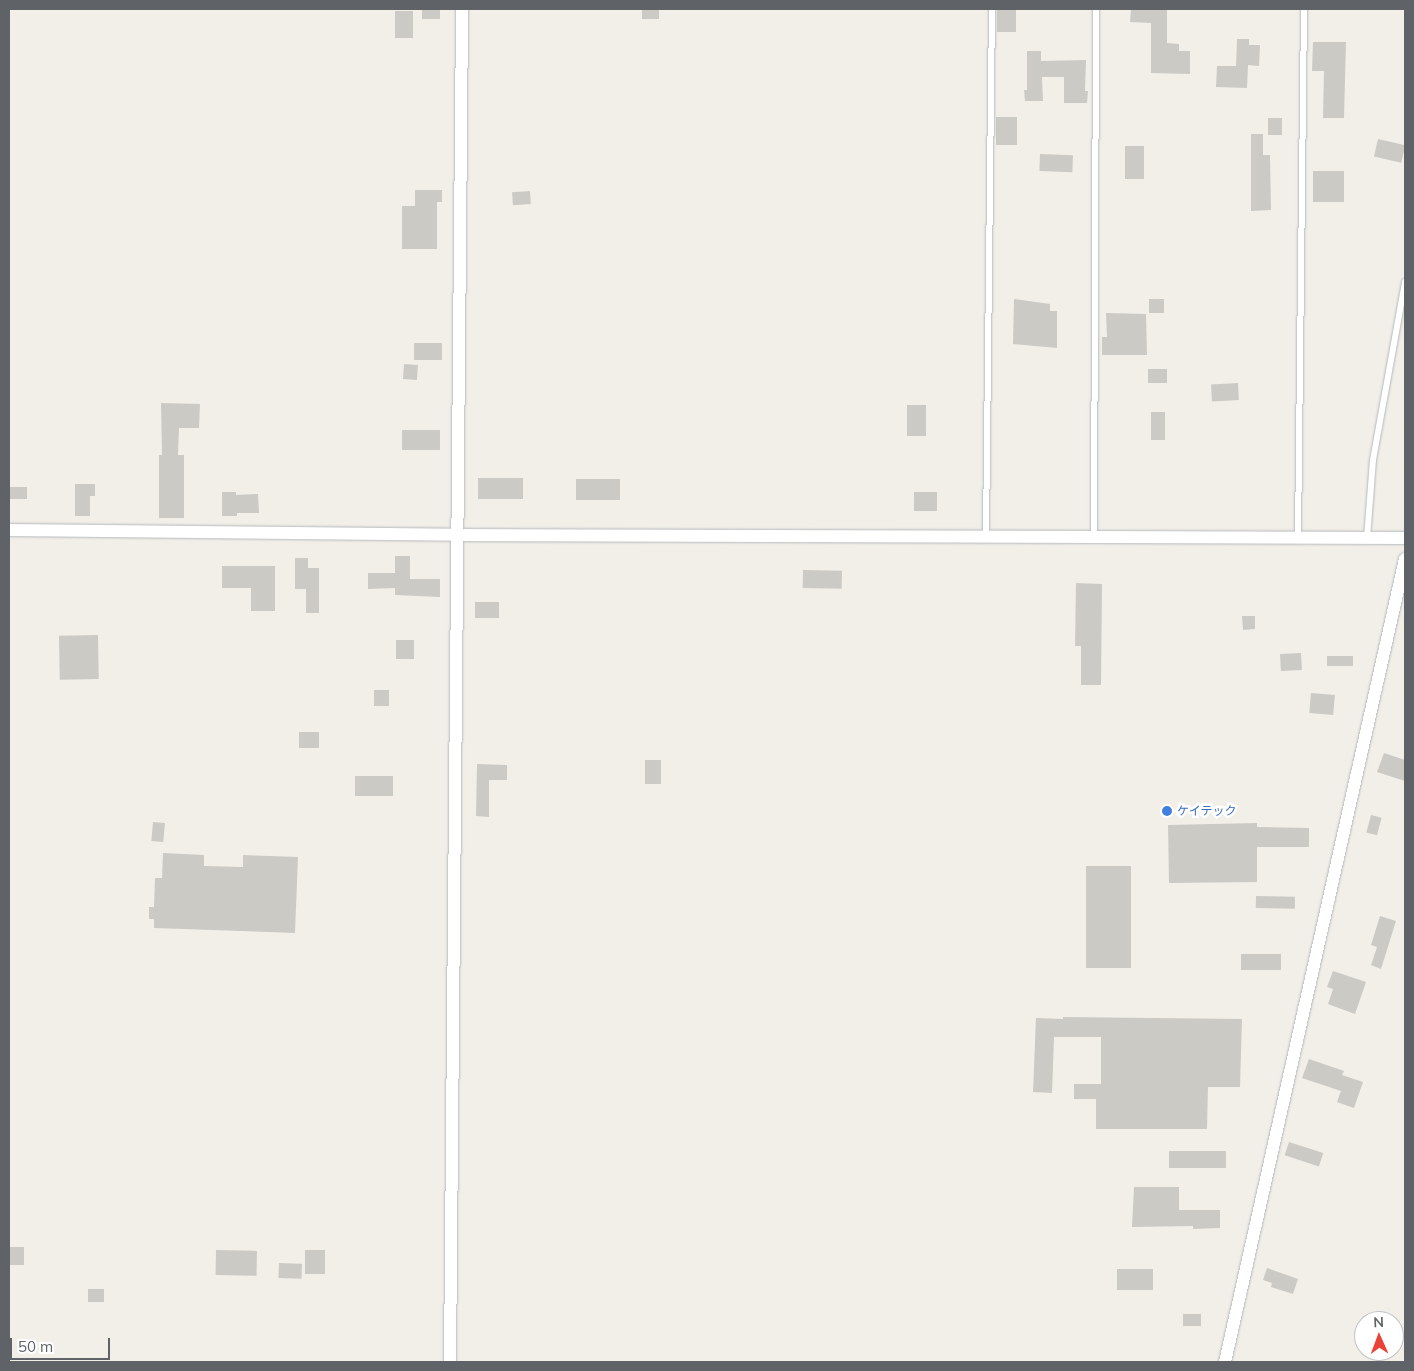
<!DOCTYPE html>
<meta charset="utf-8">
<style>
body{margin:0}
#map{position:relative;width:1414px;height:1371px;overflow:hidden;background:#f1efe8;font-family:Mulish,"Noto Sans JP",sans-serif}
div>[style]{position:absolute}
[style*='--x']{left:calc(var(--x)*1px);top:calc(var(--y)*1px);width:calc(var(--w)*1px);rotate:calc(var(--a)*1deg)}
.building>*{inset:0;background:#cccac5;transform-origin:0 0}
.roads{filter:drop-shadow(0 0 1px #b5b8bc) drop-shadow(0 0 1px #b5b8bc)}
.service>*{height:6px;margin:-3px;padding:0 3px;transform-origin:3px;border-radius:3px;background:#fff}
.minor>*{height:12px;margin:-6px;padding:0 6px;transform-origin:6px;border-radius:6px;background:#fff}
.dots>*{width:14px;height:14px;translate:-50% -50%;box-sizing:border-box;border:2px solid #fff;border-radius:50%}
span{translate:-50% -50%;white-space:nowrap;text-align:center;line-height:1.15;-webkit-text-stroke:5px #fff;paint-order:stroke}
.shop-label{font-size:12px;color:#366cbe}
.left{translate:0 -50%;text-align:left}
.frame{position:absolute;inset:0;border:10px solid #5f6368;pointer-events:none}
.north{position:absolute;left:1354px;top:1311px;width:50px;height:50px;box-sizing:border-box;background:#fff;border:1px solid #bfc1c3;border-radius:50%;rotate:358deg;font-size:14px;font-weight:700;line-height:20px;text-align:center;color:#5f6368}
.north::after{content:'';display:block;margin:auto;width:18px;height:22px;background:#ea4335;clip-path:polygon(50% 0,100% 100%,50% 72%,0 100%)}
.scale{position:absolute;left:10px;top:1338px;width:100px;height:22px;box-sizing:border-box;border:2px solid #5f6368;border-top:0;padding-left:6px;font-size:15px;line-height:18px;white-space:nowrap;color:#5f6368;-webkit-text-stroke:4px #fff;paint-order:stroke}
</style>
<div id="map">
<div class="building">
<div style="left:422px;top:9px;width:18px;height:10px"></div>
<div style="left:642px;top:9px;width:17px;height:10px"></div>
<div style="left:997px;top:9px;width:19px;height:23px"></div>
<div style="clip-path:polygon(1131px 9px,1167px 9px,1167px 43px,1179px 44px,1179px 51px,1190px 51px,1190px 74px,1151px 73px,1151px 23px,1130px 22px)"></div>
<div style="left:395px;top:11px;width:18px;height:27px"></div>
<div style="clip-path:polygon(1237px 39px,1249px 39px,1249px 45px,1260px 45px,1259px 66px,1248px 65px,1247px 88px,1216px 87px,1217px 66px,1236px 66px)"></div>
<div style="clip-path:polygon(1313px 42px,1346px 42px,1344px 118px,1323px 118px,1324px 71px,1312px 71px)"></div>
<div style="clip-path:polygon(1027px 51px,1041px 51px,1041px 61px,1086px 60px,1085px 91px,1088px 91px,1087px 103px,1064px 103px,1064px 77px,1042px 77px,1043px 101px,1025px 101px,1024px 90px,1027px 90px)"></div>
<div style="left:996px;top:117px;width:21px;height:28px"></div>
<div style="left:1268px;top:118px;width:14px;height:17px"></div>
<div style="clip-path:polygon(1251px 134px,1263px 134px,1263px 155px,1270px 155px,1271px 210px,1251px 211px)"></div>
<div style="left:1378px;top:139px;width:28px;height:18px;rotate:13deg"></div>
<div style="left:1125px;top:146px;width:19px;height:33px"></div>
<div style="left:1040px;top:154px;width:33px;height:17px;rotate:2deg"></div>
<div style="left:1313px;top:171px;width:31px;height:31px"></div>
<div style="clip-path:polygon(415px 190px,442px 190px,442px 202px,437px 202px,437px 249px,402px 249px,402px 206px,415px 206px)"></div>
<div style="left:530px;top:191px;width:13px;height:18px;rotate:86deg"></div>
<div style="clip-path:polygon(1014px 299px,1050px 304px,1050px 311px,1057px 311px,1057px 348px,1013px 344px)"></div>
<div style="left:1149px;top:299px;width:15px;height:14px"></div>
<div style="clip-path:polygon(1106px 313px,1146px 314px,1147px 355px,1102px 355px,1102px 337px,1107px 337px)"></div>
<div style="left:414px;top:343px;width:28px;height:17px"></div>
<div style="left:404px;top:364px;width:14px;height:15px;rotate:4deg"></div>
<div style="left:1148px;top:369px;width:19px;height:14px"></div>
<div style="left:1238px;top:383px;width:17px;height:27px;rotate:87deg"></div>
<div style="clip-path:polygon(161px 403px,200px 404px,199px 428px,179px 428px,178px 455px,184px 455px,184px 518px,159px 518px,159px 455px,162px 455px)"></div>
<div style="left:907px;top:405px;width:19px;height:31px"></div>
<div style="left:1151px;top:412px;width:14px;height:28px"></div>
<div style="left:402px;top:430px;width:38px;height:20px"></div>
<div style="left:478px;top:478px;width:45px;height:21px"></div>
<div style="left:620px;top:479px;width:21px;height:44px;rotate:90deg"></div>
<div style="clip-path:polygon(75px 484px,95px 484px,95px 496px,90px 496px,90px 516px,75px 516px)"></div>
<div style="left:9px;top:487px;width:18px;height:12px"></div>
<div style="clip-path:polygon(222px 492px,236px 492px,236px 495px,258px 494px,259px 513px,237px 513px,237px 516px,222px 516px)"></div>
<div style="left:914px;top:492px;width:23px;height:19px"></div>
<div style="clip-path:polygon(395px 556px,410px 556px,410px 579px,440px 579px,440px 597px,395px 595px,395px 588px,368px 589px,368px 573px,395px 573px)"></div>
<div style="clip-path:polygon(295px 558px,308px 558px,308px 568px,319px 568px,319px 613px,306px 613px,306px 589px,295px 589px)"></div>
<div style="clip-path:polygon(222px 566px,275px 566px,275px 611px,251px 611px,251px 588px,222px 588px)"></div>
<div style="left:803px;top:570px;width:39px;height:18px;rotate:1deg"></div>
<div style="clip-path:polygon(1076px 583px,1102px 584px,1101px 685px,1081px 685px,1081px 646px,1075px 646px)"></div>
<div style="left:475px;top:602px;width:24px;height:16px"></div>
<div style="clip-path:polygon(1242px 616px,1255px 616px,1255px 629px,1243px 630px)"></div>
<div style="left:98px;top:635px;width:44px;height:39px;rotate:89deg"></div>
<div style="left:396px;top:640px;width:18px;height:19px"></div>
<div style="left:1301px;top:653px;width:17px;height:21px;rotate:87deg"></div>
<div style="left:1327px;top:656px;width:26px;height:10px"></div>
<div style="left:389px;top:690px;width:16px;height:15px;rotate:90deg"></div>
<div style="left:1311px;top:693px;width:24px;height:20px;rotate:5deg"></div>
<div style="left:319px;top:732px;width:16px;height:20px;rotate:90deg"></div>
<div style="clip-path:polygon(1384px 753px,1405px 760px,1405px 781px,1377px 772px)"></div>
<div style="left:645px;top:760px;width:16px;height:24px"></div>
<div style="clip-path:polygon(477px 764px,507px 765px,507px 780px,489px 780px,489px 817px,476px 816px)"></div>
<div style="left:355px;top:776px;width:38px;height:20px"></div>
<div style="left:1371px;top:815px;width:11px;height:18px;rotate:15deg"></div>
<div style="left:153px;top:822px;width:12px;height:19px;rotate:5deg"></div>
<div style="clip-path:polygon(1257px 823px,1257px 827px,1309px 828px,1309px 847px,1257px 847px,1257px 882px,1169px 883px,1168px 825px)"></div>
<div style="clip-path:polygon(163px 853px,204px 855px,204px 866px,243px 867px,243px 855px,298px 857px,295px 933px,154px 928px,154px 919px,149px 919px,149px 907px,154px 907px,155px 878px,162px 878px)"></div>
<div style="left:1086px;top:866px;width:45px;height:102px"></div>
<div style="left:1256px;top:896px;width:39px;height:12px;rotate:1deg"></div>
<div style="clip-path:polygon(1380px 916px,1396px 921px,1381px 969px,1371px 965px,1377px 947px,1371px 945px)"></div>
<div style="left:1241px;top:954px;width:40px;height:16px"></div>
<div style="clip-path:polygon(1333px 971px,1366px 982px,1355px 1014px,1328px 1004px,1333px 989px,1327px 987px)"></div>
<div style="clip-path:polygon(1063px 1017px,1242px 1019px,1240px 1087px,1208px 1087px,1207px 1129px,1096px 1129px,1096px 1099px,1074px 1099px,1074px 1084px,1101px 1084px,1101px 1037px,1054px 1037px,1052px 1093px,1033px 1092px,1036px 1018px,1063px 1019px)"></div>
<div style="clip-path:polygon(1309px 1059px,1344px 1071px,1342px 1075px,1363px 1082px,1354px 1108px,1337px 1102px,1341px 1091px,1302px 1078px)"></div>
<div style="left:1289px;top:1142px;width:36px;height:14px;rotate:18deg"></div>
<div style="left:1169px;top:1151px;width:57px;height:17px"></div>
<div style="clip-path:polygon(1134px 1187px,1179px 1187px,1179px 1210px,1220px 1210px,1220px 1228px,1193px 1229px,1193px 1226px,1132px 1227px)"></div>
<div style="left:9px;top:1247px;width:15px;height:18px"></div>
<div style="left:216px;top:1250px;width:41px;height:25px;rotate:1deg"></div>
<div style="left:305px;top:1250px;width:20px;height:24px"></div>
<div style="left:279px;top:1263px;width:23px;height:15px;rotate:2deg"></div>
<div style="clip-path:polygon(1267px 1268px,1298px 1279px,1293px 1294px,1271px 1287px,1272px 1283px,1263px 1280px)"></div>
<div style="left:1153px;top:1269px;width:21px;height:36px;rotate:90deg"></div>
<div style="left:104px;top:1289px;width:13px;height:16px;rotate:90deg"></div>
<div style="left:1183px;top:1314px;width:18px;height:12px"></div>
</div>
<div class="roads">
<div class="service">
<div style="--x:986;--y:535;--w:526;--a:-89.35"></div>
<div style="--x:1094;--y:536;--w:527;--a:-89.78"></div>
<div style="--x:1298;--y:538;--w:529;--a:-89.35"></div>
<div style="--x:1367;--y:538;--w:78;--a:-85.6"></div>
<div style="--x:1373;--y:460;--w:181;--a:-79.8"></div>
</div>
<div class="minor">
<div style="--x:9;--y:530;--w:448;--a:0.6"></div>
<div style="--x:457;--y:535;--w:948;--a:0.18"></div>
<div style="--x:450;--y:1362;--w:1353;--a:-89.49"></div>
<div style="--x:1225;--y:1362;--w:823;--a:-77.37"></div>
</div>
</div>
<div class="dots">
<div style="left:1167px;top:811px;background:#3f7fe0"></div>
</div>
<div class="shop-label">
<span class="left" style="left:1177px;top:811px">ケイテック</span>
</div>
<div class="frame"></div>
<div class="north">N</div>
<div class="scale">50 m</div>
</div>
